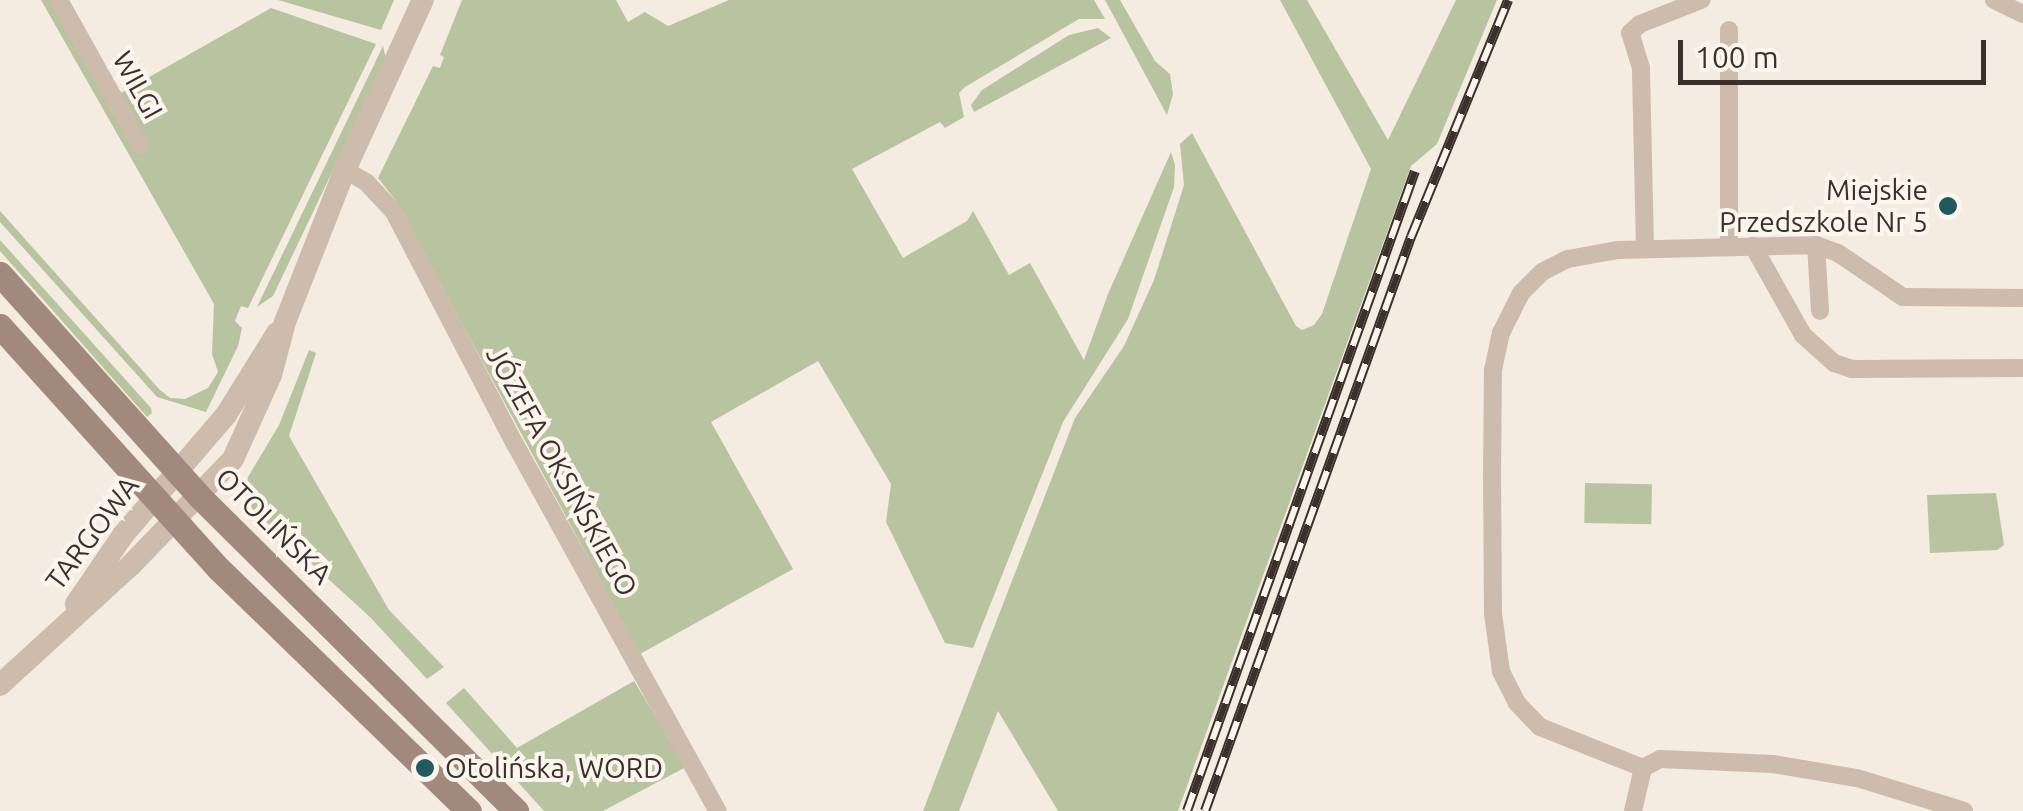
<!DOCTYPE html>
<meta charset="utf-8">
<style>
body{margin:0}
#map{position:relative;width:2023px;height:811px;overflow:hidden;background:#f4ebe1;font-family:Ubuntu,sans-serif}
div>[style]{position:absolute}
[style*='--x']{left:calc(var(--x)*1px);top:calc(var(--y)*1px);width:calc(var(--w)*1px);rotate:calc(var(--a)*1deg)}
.green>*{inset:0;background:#b8c4a0;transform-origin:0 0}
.minor>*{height:18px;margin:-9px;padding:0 9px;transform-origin:9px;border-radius:9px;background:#cdbbac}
.tertiary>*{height:22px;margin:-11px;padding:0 11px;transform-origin:11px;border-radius:11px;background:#cdbbac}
.secondary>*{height:25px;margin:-12.5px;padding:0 12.5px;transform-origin:12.5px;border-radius:12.5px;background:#a18a7d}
.rail>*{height:10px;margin-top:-5px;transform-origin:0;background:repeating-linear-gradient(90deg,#fbf5ee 0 19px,#3b302b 0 38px);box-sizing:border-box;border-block:2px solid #3b302b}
.dots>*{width:28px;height:28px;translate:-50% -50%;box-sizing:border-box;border:5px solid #fbf5ee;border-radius:50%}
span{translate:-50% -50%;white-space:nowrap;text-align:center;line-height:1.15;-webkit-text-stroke:8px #fbf5ee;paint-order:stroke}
.street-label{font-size:28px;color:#3b302b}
.poi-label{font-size:28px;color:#3b302b}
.right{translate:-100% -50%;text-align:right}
.left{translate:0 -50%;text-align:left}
.scale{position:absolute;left:1678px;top:40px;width:308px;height:45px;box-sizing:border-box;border:5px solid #3b302b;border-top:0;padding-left:12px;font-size:30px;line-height:35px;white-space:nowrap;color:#3b302b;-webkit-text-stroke:8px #fbf5ee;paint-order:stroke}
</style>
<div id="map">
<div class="green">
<div style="clip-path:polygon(41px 0,52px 0,138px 154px,147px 140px,121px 93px,271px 8px,376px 44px,248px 308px,241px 306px,235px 321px,242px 328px,238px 346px,206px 412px,157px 397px,0 222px,0 211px,160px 390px,170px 398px,185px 399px,208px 388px,218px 372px,212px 354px,214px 304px)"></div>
<div style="clip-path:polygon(278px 0,394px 0,381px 30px)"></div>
<div style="clip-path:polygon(462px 0,616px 0,628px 22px,645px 12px,668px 26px,729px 0,1094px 0,1105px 19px,1079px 19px,965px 87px,959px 93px,964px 117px,945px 128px,940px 122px,852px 169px,903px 258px,967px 221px,973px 211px,1009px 275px,1030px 263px,1084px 360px,1108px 294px,1171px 152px,1175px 165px,1174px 187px,1128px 319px,1063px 422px,973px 648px,945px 643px,886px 522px,891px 484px,818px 361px,711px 422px,793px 569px,640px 654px,396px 201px,378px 178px,433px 66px,440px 68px,444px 57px,440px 55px)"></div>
<div style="clip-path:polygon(1105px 0,1120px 0,1155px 61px,1170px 74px,1173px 94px,1167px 115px)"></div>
<div style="clip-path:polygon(1280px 0,1307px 0,1388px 140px,1456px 0,1497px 0,1437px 144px,1411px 166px,1178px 811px,1058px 811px,998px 711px,959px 811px,923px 811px,1075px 418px,1124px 346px,1154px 280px,1184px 185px,1180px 144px,1192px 133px,1296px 326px,1302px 330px,1314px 325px,1322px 314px,1371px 169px)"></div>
<div style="clip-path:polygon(1098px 28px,1111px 38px,974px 112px,971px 105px,982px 90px,1069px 35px)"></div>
<div style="clip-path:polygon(383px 46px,386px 59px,273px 296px,257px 307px)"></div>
<div style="clip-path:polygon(0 240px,151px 408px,152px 413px,147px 417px,0 251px)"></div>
<div style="clip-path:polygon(309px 350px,316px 353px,289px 436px,389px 610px,444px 667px,427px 679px,371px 618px,253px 510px,245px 494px,248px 477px,279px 425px)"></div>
<div style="left:1585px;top:483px;width:67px;height:40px;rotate:1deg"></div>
<div style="clip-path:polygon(1996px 493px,2004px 545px,1997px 550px,1930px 553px,1927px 495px)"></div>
<div style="clip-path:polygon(634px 681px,686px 767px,603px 811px,544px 811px,446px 703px,464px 688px,517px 748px)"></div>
</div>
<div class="minor">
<div style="--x:59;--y:0;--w:166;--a:60.8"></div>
<div style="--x:1994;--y:0;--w:32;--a:26"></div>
<div style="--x:1729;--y:30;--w:217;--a:90"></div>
<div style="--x:345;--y:170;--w:24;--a:30"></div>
<div style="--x:366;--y:182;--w:41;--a:47"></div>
<div style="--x:394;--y:212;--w:262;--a:62.5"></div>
<div style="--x:515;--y:444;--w:419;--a:61.1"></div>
<div style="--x:1816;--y:245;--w:23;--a:20"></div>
<div style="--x:1838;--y:253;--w:78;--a:34.1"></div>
<div style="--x:1903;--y:297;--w:120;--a:0.5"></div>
<div style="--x:1753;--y:246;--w:102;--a:60.7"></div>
<div style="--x:1803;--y:335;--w:42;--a:42.1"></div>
<div style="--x:1834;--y:363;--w:19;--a:18"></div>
<div style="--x:1852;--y:369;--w:171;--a:-0.3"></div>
<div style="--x:1645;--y:248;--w:180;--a:-91.3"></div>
<div style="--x:1641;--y:68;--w:37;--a:-107"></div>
<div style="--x:1630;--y:33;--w:13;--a:-42"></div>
<div style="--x:1640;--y:24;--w:66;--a:-21.5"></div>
<div style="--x:1643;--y:768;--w:111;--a:-158.3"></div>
<div style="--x:1540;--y:727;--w:33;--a:-134"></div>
<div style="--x:1517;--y:703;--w:36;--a:-117"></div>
<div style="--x:1501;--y:671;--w:58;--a:-98"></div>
<div style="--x:1493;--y:614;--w:137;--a:-90.4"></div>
<div style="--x:1492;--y:477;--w:107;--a:-89.5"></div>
<div style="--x:1493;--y:370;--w:38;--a:-78"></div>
<div style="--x:1501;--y:333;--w:45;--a:-63.4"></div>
<div style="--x:1521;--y:293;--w:30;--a:-45"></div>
<div style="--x:1542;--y:272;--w:29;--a:-27"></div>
<div style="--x:1568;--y:259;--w:51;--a:-10.2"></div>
<div style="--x:1618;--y:250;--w:198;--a:-1.4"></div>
<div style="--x:1816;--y:245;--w:66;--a:86.5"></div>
<div style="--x:1643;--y:768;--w:19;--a:-28"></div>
<div style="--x:1660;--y:759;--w:113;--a:2.5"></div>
<div style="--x:1773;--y:764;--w:85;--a:9.5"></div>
<div style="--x:1857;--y:778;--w:112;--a:17.1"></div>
<div style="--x:1633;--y:811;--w:44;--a:-76.9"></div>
</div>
<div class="tertiary">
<div style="--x:76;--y:604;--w:83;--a:-55.7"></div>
<div style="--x:123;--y:535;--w:158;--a:-49.4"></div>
<div style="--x:226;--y:415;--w:97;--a:-58.1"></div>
<div style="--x:0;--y:685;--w:178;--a:-42.5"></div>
<div style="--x:131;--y:565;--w:147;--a:-46.1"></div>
<div style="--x:233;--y:459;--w:92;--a:-65.7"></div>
<div style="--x:271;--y:375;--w:55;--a:-75.2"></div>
<div style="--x:285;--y:322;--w:163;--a:-68.5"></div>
<div style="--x:345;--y:170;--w:187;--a:-65.4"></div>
</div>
<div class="secondary">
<div style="--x:0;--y:274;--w:298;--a:48.1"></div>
<div style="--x:199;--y:496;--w:447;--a:44.8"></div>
<div style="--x:0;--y:326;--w:327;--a:48"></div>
<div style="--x:219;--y:569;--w:348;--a:44.1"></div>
</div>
<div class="rail">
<div style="--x:1187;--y:811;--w:679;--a:-70.39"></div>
<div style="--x:1205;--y:811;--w:610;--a:-70.26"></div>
<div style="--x:1411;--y:237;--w:256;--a:-67.7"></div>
</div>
<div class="dots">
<div style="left:1948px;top:206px;background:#1f5a5e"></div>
<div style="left:425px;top:768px;background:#1f5a5e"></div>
</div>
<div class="street-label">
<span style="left:138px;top:85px;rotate:61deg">WILGI</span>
<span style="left:562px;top:471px;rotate:61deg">JÓZEFA OKSIŃSKIEGO</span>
<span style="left:274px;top:526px;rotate:45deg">OTOLIŃSKA</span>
<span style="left:92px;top:533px;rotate:-53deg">TARGOWA</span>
</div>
<div class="poi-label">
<span class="right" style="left:1928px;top:206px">Miejskie<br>Przedszkole Nr 5</span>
<span class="left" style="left:445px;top:768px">Otolińska, WORD</span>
</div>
<div class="scale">100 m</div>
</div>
